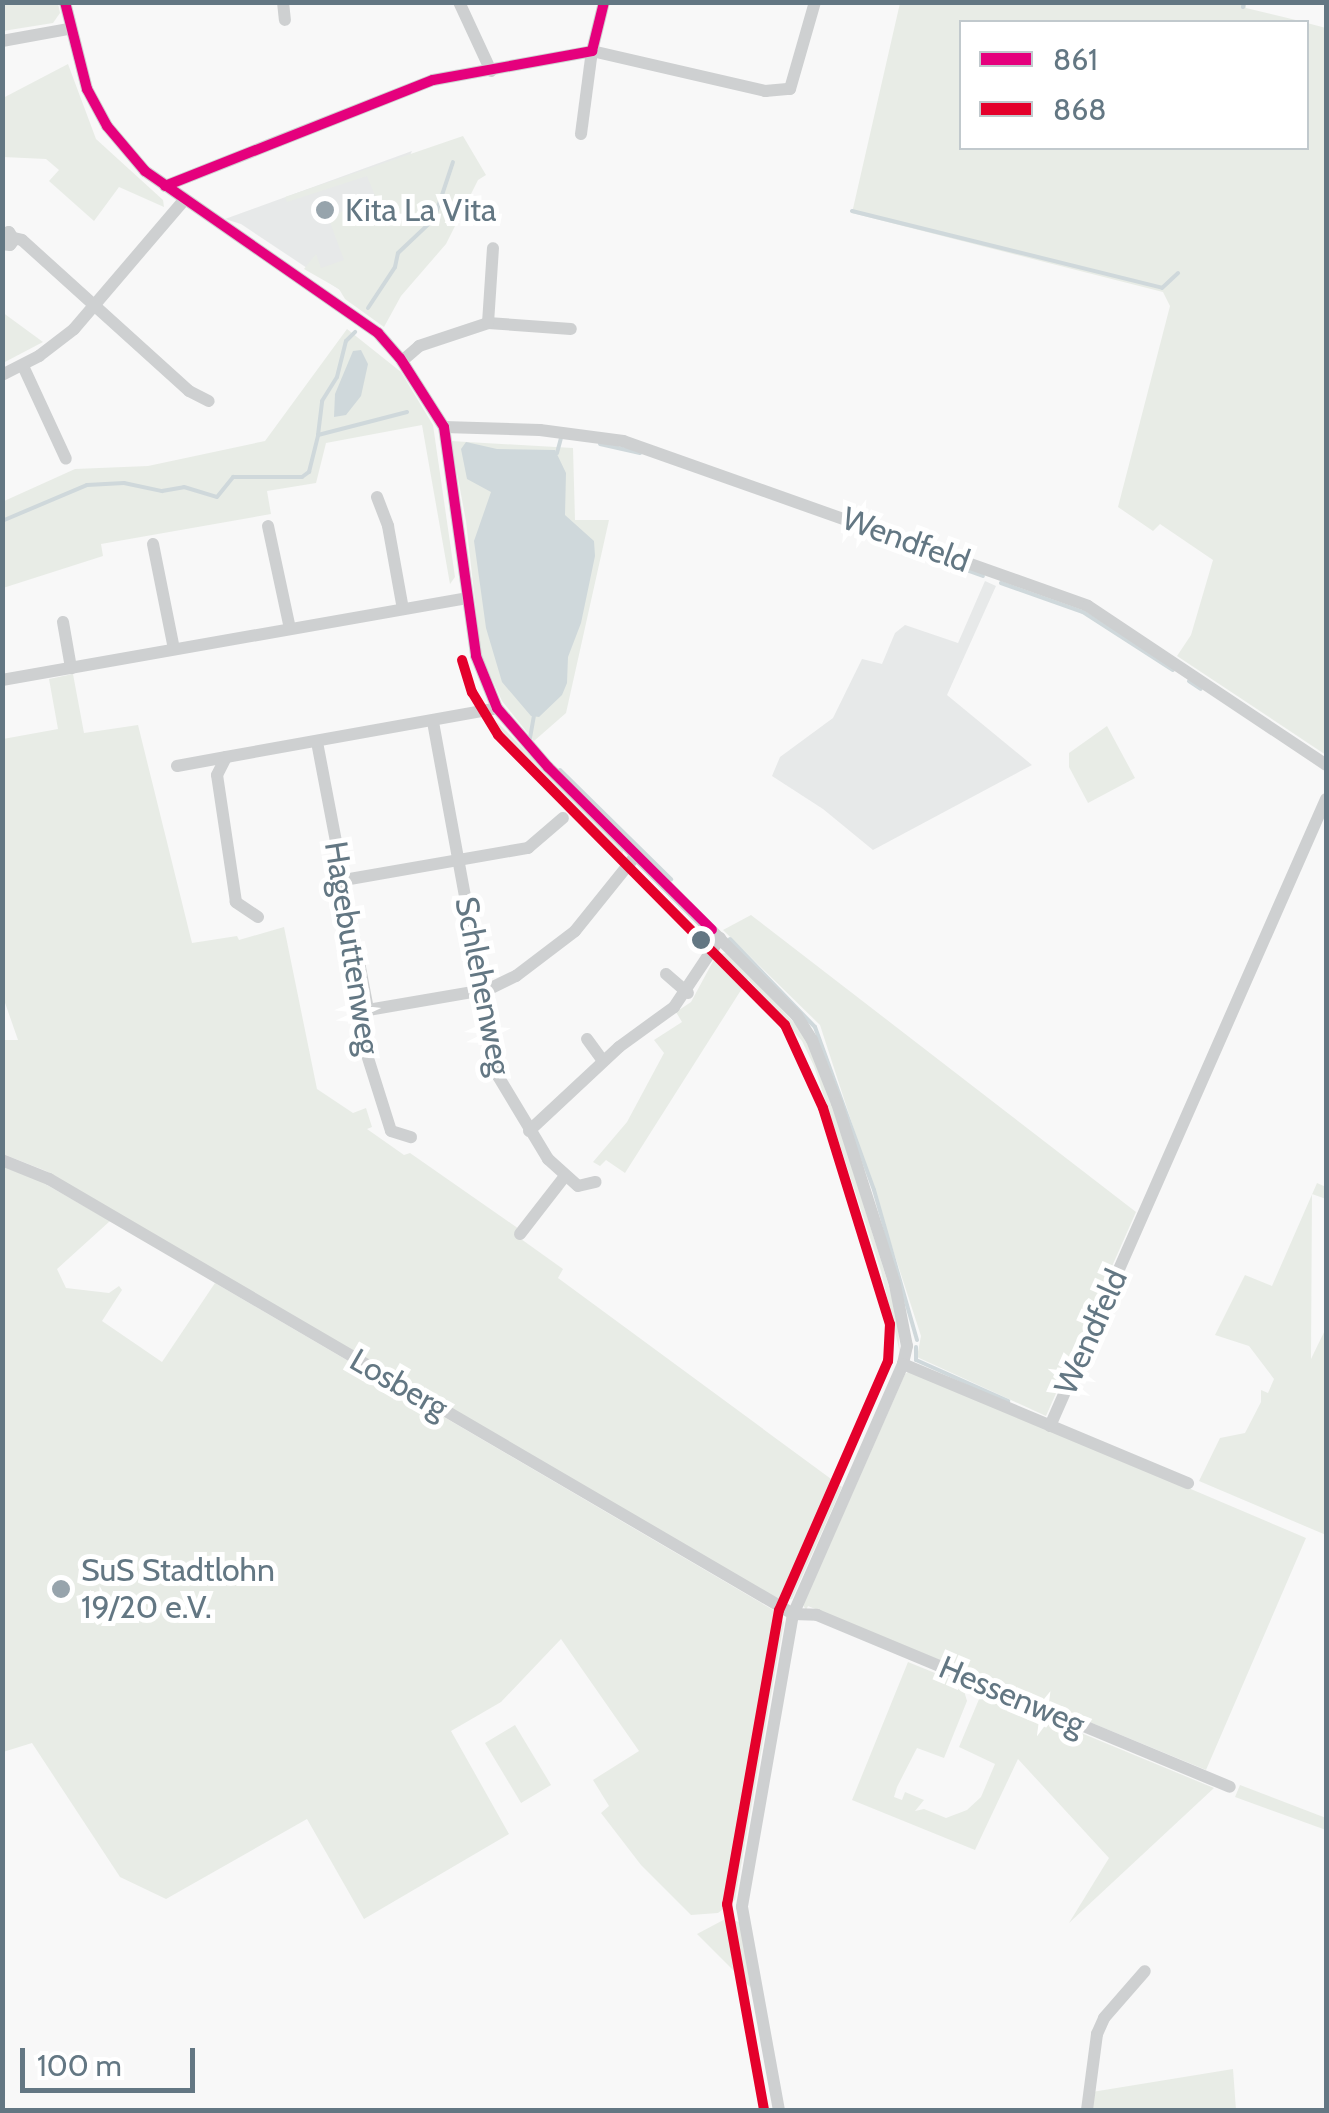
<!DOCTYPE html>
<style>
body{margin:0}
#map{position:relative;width:1329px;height:2113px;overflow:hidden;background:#f8f8f8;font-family:Cabin,sans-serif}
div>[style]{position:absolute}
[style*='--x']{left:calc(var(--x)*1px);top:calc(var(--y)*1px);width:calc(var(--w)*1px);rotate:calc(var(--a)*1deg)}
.built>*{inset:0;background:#e7e9e9}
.green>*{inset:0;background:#e8ece6;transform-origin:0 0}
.water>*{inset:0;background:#cfd8db}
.stream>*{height:4px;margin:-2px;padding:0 2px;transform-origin:2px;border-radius:2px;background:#cfd8db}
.minor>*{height:12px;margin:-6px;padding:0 6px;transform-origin:6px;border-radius:6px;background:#ced0d1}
.bus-1>*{height:10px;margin:-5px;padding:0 5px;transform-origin:5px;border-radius:5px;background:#e5007d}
.bus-2>*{height:10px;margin:-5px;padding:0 5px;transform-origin:5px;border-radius:5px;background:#e4002b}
.dots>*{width:28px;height:28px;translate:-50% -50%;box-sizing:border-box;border:5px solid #fff;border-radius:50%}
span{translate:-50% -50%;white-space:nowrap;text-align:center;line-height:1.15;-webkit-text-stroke:10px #fff;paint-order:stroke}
.poi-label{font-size:32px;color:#637783}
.left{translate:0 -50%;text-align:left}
.street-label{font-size:32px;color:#637783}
.frame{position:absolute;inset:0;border:5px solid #637783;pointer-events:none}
.legend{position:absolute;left:959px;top:20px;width:350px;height:130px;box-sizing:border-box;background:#fff;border:2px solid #c1c9cd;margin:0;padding:12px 18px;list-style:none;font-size:30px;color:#637783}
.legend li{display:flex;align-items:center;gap:20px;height:50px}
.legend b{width:50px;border:2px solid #c1c9cd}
.scale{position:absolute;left:20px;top:2048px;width:175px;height:45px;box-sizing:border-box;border:5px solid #637783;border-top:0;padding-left:12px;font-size:30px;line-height:35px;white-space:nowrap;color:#637783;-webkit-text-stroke:8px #fff;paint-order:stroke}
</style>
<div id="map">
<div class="built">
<div style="clip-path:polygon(412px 151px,343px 292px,241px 224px,225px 219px)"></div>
<div style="clip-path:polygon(985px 581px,996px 586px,947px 695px,1032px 765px,873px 850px,823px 809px,772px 776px,780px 757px,833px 718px,862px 659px,882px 664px,895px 633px,905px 625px,958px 643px)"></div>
</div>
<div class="green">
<div style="clip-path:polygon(3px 2px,58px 3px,60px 13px,53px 23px,3px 31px)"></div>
<div style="clip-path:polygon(900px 3px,1246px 3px,1246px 8px,1304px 22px,962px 22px,962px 148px,1306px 148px,1307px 23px,1326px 28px,1326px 755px,1177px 656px,1191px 635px,1213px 560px,1160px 524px,1153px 531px,1118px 507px,1170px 306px,1163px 292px,852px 213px)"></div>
<div style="clip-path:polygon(68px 64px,96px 139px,163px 200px,164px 207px,119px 187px,94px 221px,49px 181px,59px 170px,46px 159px,3px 157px,3px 98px)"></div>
<div style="clip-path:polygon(463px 136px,486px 175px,478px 180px,446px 244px,401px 296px,384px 327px,345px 299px,339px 289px,304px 269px,316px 254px,321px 268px,344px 260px,328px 217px,376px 198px,367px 176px,287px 202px,285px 197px)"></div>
<div style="clip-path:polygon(2px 312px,43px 342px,3px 363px,2px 363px)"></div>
<div style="clip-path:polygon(347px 329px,401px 372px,433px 425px,455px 577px,450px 584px,422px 425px,326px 443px,316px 483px,267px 491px,271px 514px,101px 544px,103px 556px,3px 588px,2px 502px,75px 469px,148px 466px,265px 441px)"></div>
<div style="clip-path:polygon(451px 441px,573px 448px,575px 520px,609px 520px,566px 713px,534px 741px,502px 701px,481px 655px,466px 521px)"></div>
<div style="clip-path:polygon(73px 674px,84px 733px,138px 725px,192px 943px,237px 936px,239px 940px,284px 927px,317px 1089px,353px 1113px,366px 1108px,372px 1127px,367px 1129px,404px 1155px,410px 1153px,519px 1229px,521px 1239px,563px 1269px,558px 1278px,842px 1487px,792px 1599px,780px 1601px,46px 1171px,3px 1154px,3px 1040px,18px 1040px,3px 997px,3px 739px,58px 729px,49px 679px)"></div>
<div style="clip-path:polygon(496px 721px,623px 849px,622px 866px,514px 758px)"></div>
<div style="clip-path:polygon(1107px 726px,1135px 778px,1088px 803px,1069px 767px,1069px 753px)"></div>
<div style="clip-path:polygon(751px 915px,1136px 1212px,1046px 1416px,917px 1357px,921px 1336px,820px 1025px,723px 930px)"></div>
<div style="clip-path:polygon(728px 953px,803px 1032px,834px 1110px,897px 1312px,900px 1353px,881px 1271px,814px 1066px,802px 1041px,748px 979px,625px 1173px,606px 1160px,600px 1166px,593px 1162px,627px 1122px,664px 1053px,654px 1040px,682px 1022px,676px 1012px,691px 1002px,717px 954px)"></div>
<div style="clip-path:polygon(2px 1166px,40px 1181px,110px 1221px,57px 1269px,66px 1288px,109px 1293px,119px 1286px,122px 1290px,102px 1321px,162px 1362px,215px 1283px,775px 1611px,784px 1622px,735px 1900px,718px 1913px,691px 1915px,641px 1865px,601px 1813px,609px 1806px,593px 1780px,639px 1751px,561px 1639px,501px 1702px,451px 1731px,509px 1834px,364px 1919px,307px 1819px,166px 1899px,120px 1877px,32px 1743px,3px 1752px)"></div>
<div style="clip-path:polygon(1317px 1183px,1326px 1187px,1326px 1199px,1312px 1194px,1311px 1359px,1326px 1328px,1326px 1535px,1199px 1481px,1220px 1438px,1245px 1433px,1261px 1402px,1261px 1390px,1268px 1393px,1274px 1379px,1249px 1346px,1215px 1335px,1245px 1275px,1272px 1286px)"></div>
<div style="clip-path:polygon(911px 1370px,1306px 1538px,1206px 1770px,808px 1606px,806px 1610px,803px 1605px,905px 1374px)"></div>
<div style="clip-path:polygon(908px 1662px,962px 1684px,967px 1701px,944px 1758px,917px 1748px,897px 1787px,894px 1797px,902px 1800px,905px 1792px,924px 1800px,915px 1811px,924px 1809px,946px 1818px,967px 1810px,981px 1797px,995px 1764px,959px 1747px,982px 1692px,1214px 1788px,1069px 1923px,1109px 1858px,1018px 1759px,975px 1850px,852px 1800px)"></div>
<div style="left:515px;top:1725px;width:70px;height:35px;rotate:59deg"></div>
<div style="clip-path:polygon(1240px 1785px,1326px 1818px,1326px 1830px,1235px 1797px)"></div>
<div style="clip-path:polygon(729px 1917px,740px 1923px,751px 1988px,697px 1934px)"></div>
<div style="clip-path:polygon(1233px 2069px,1236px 2110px,1089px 2110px,1092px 2092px)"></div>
</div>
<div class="water">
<div style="clip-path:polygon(361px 350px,368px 364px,361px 396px,346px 415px,334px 417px,335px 394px,353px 351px)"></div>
<div style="clip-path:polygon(466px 442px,497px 449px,555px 450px,566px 473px,565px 515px,594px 541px,595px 556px,581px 623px,568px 657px,567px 683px,562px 695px,539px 717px,531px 716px,502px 682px,486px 628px,474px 541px,491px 492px,467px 479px,461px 449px)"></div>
</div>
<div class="stream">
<div style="--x:1243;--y:7;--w:5;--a:-79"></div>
<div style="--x:852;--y:211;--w:319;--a:13.9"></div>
<div style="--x:1162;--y:288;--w:22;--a:-43"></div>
<div style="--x:368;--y:308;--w:49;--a:-56.6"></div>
<div style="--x:395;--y:267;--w:14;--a:-78"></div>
<div style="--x:398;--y:253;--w:50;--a:-43.4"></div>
<div style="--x:434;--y:219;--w:60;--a:-71.6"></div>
<div style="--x:318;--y:435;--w:34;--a:-83"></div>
<div style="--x:322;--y:401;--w:28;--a:-58"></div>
<div style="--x:337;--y:377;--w:37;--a:-76"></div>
<div style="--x:346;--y:341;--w:13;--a:-45"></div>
<div style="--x:600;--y:444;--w:41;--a:12.7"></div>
<div style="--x:557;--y:453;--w:16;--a:-75"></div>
<div style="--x:2;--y:521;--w:92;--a:-23"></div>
<div style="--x:87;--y:485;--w:37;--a:-3"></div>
<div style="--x:124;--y:483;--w:39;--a:12"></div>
<div style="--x:162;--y:491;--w:22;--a:-10"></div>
<div style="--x:184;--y:487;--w:34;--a:17"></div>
<div style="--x:217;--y:497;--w:26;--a:-51"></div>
<div style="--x:233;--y:477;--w:69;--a:0"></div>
<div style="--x:302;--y:477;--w:9;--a:-36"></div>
<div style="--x:309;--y:472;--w:38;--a:-76"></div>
<div style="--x:318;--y:435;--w:92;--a:-14.5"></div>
<div style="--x:950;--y:564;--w:35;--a:20"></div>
<div style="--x:1001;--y:583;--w:87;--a:19.5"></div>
<div style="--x:1083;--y:612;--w:107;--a:32.8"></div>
<div style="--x:1189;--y:681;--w:14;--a:34"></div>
<div style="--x:530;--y:738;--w:22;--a:-80"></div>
<div style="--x:560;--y:770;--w:156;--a:44.5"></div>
<div style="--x:730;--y:939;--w:122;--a:46"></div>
<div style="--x:815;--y:1027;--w:173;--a:70.1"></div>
<div style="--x:874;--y:1190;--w:156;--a:74"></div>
<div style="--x:916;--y:1347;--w:13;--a:90"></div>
<div style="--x:916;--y:1360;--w:101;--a:24"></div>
</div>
<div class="minor">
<div style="--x:65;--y:2;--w:90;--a:75.8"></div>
<div style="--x:87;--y:89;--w:42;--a:61.6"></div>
<div style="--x:107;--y:126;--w:59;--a:49.8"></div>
<div style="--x:145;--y:171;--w:284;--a:34.8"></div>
<div style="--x:378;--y:333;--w:33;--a:49"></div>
<div style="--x:400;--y:358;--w:82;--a:57.5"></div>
<div style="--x:444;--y:427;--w:231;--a:82"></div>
<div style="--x:476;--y:656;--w:56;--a:68"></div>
<div style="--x:497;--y:708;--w:78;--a:49.2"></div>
<div style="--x:548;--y:767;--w:352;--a:45"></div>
<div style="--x:797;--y:1016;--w:28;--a:58"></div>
<div style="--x:812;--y:1040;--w:68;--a:68.4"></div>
<div style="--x:837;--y:1103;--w:191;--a:72.3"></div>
<div style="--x:895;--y:1285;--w:62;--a:78.9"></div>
<div style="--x:907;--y:1346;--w:18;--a:103"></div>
<div style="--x:903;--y:1364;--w:273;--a:113.7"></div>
<div style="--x:793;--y:1614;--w:297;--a:99.9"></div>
<div style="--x:742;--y:1907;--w:206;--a:79.7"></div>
<div style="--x:283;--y:2;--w:18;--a:84"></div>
<div style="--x:459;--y:2;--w:76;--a:65.1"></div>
<div style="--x:2;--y:41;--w:68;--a:-10.2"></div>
<div style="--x:581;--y:134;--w:84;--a:-82.5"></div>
<div style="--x:592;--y:51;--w:50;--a:-76.2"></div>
<div style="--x:165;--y:186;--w:288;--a:-21.6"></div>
<div style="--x:433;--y:80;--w:162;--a:-10.3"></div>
<div style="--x:592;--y:51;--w:178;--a:13"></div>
<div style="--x:765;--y:91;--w:25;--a:-5"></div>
<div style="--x:790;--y:89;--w:91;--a:-74"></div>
<div style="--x:2;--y:234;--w:7;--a:-16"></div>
<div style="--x:9;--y:232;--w:9;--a:58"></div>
<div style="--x:14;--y:240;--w:6;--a:129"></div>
<div style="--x:10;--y:245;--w:8;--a:-173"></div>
<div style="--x:14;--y:238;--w:8;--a:14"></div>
<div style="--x:22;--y:240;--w:225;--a:42.1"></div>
<div style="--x:189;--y:391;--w:22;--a:27"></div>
<div style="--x:488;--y:323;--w:83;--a:4.1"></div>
<div style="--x:402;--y:361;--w:23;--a:-41"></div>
<div style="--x:419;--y:346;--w:73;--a:-18.4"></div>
<div style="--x:488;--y:323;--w:75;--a:-86.2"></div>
<div style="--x:23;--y:366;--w:102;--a:65.2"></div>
<div style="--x:2;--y:375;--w:42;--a:-27.2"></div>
<div style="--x:39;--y:356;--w:44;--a:-37.6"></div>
<div style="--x:74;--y:329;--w:170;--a:-49.5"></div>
<div style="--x:444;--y:427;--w:96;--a:1.8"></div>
<div style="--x:540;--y:430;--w:84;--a:7.5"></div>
<div style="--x:623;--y:441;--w:493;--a:19.5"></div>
<div style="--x:1088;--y:606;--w:286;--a:33.7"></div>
<div style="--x:377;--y:497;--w:31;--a:69"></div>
<div style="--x:388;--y:526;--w:84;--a:79.8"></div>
<div style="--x:268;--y:526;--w:105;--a:77.9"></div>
<div style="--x:153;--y:544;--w:107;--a:78.7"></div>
<div style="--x:63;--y:622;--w:47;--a:80.1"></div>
<div style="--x:2;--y:680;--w:472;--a:-10"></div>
<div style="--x:433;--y:722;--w:360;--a:79.6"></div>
<div style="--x:498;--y:1076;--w:97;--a:58.9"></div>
<div style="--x:548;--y:1159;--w:40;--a:42"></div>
<div style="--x:578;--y:1186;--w:18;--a:-13"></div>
<div style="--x:317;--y:742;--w:273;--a:79.2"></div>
<div style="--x:368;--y:1010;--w:15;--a:118"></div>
<div style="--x:361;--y:1023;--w:16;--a:86"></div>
<div style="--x:362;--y:1039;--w:96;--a:72.5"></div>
<div style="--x:391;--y:1131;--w:21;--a:17"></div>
<div style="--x:177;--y:766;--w:50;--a:-10.4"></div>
<div style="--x:344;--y:880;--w:187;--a:-9.9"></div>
<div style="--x:528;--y:848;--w:46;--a:-40.6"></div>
<div style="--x:258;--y:917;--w:27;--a:-146"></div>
<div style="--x:236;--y:902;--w:128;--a:-98.5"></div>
<div style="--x:217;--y:775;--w:20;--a:-63"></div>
<div style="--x:226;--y:757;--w:275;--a:-10.2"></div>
<div style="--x:666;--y:974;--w:29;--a:41"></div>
<div style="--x:368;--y:1010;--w:123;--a:-9.8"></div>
<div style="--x:489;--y:989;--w:30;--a:-26"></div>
<div style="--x:516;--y:976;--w:74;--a:-37.3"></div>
<div style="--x:575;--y:931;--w:97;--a:-51.2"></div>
<div style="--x:587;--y:1039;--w:27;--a:54"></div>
<div style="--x:529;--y:1131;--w:123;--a:-43"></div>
<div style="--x:619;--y:1047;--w:68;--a:-36"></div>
<div style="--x:674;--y:1007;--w:83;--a:-56.3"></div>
<div style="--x:2;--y:1160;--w:51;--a:22"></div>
<div style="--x:49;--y:1179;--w:862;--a:30.31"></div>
<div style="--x:793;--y:1614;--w:24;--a:2"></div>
<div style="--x:817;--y:1615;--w:447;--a:22.6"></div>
<div style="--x:520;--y:1234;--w:73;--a:-52.2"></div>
<div style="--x:903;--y:1364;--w:309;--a:22.7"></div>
<div style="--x:1050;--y:1426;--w:685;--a:-66.24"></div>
<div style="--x:1087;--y:2110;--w:77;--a:-82.5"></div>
<div style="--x:1097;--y:2034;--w:17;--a:-66"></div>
<div style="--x:1104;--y:2018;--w:62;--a:-48.9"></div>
</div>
<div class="bus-1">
<div style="--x:65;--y:2;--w:90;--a:75.8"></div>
<div style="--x:87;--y:89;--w:42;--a:61.6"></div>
<div style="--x:107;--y:126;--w:59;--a:49.8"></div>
<div style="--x:145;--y:171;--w:284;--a:34.8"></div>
<div style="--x:378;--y:333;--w:33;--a:49"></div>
<div style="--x:400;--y:358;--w:82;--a:57.5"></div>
<div style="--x:444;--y:427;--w:231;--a:82"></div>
<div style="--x:476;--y:656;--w:56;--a:68"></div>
<div style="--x:497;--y:708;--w:78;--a:49.2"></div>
<div style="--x:548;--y:767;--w:231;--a:44.8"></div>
<div style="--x:165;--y:186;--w:288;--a:-21.6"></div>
<div style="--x:433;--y:80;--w:162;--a:-10.3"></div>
<div style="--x:592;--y:51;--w:50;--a:-76.2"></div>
</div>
<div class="bus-2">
<div style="--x:462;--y:660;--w:34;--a:73"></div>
<div style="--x:472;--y:692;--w:50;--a:58.8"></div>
<div style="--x:498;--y:735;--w:408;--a:45.3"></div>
<div style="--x:785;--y:1025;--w:91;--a:65.4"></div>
<div style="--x:823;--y:1108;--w:226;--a:72.8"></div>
<div style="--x:890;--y:1324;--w:37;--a:93"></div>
<div style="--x:888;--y:1361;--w:272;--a:113.6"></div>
<div style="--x:779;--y:1610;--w:299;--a:100"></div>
<div style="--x:727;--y:1904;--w:209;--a:79.8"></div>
</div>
<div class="dots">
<div style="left:325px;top:210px;background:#97a4ac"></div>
<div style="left:701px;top:940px;background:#637783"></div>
<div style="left:61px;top:1589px;background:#97a4ac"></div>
</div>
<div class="poi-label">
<span class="left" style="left:345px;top:210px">Kita La Vita</span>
<span class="left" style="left:81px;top:1589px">SuS Stadtlohn<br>19/20 e.V.</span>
</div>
<div class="street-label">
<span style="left:906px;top:540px;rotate:20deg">Wendfeld</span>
<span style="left:352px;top:948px;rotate:81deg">Hagebuttenweg</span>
<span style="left:483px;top:986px;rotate:79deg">Schlehenweg</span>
<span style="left:1091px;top:1332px;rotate:-66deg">Wendfeld</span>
<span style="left:399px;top:1384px;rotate:30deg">Losberg</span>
<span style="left:1012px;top:1696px;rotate:23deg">Hessenweg</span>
</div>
<div class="frame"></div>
<ul class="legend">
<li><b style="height:12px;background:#e5007d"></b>861</li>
<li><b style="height:12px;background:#e4002b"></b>868</li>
</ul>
<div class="scale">100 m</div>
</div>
